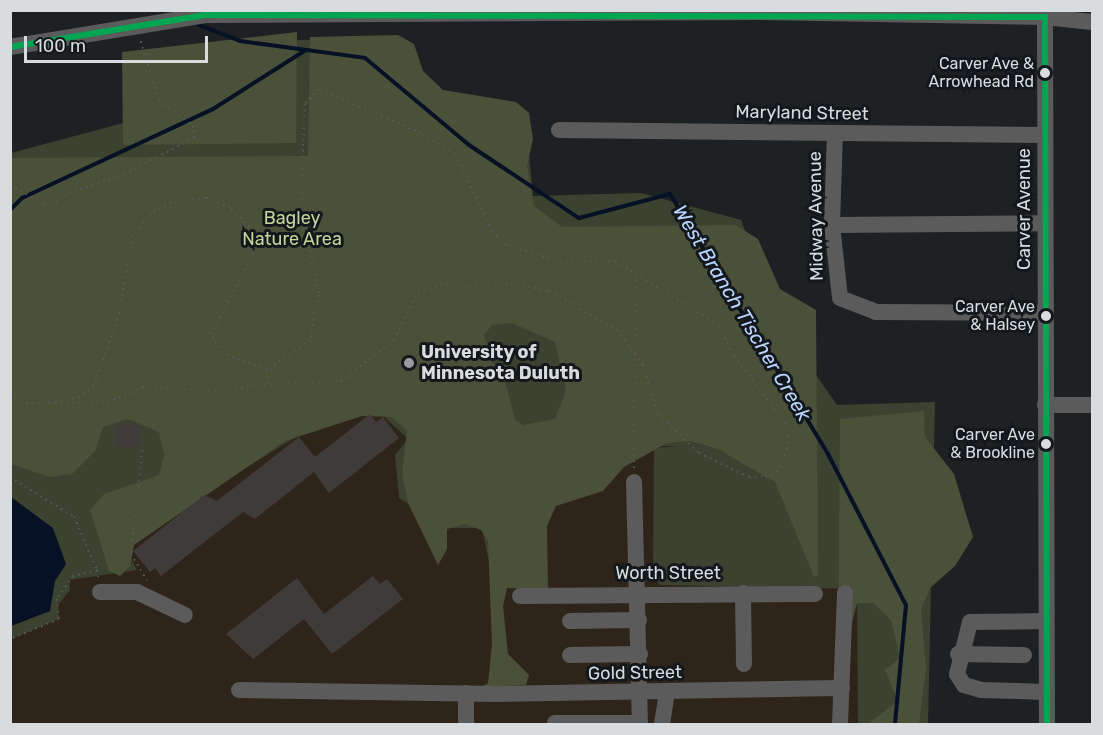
<!DOCTYPE html>
<style>
body{margin:0}
#map{position:relative;width:1103px;height:735px;overflow:hidden;background:#1e2123;font-family:Rubik,sans-serif}
div>[style]{position:absolute}
[style*='--x']{left:calc(var(--x)*1px);top:calc(var(--y)*1px);width:calc(var(--w)*1px);rotate:calc(var(--a)*1deg)}
.education>*{inset:0;background:#2f2419}
.green>*{inset:0;background:#3c4230}
.forest>*{inset:0;background:#4a5138}
.water>*{inset:0;background:#061125}
.stream>*{height:4px;margin:-2px;padding:0 2px;transform-origin:2px;border-radius:2px;background:#061125}
.building>*{inset:0;background:#3f3b3b;transform-origin:0 0}
.path>*{height:2px;margin-top:-1px;transform-origin:0;background:repeating-linear-gradient(90deg,#585859 0 1.5px,transparent 0 6px)}
.minor>*{height:16px;margin:-8px;padding:0 8px;transform-origin:8px;border-radius:8px;background:#5b5b5b}
.bus-1>*{height:6px;margin:-3px;padding:0 3px;transform-origin:3px;border-radius:3px;background:#00a651}
.dots>*{width:16px;height:16px;translate:-50% -50%;box-sizing:border-box;border:3px solid #12181c;border-radius:50%}
span{translate:-50% -50%;white-space:nowrap;text-align:center;line-height:1.15;-webkit-text-stroke:6px #12181c;paint-order:stroke}
.bus-label{font-size:16px;color:#d8dcdf}
.right{translate:-100% -50%;text-align:right}
.street-label{font-size:18px;color:#d8dcdf}
.park-label{font-size:18px;color:#c4d59b}
.poi-label{font-size:18px;color:#d8dcdf;font-weight:700}
.left{translate:0 -50%;text-align:left}
.water-label{font-size:20px;color:#bbd4fd;font-style:italic}
.frame{position:absolute;inset:0;border:12px solid #d8dcdf;pointer-events:none}
.scale{position:absolute;left:24px;top:36px;width:184px;height:27px;box-sizing:border-box;border:3px solid #d8dcdf;border-top:0;padding-left:8px;font-size:18px;line-height:21px;white-space:nowrap;color:#d8dcdf;-webkit-text-stroke:4px #12181c;paint-order:stroke}
</style>
<div id="map">
<div class="education">
<div style="clip-path:polygon(425px 93px,527px 134px,533px 196px,641px 193px,741px 220px,781px 325px,837px 405px,935px 402px,928px 724px,11px 724px,11px 153px,135px 120px)"></div>
</div>
<div class="green">
<div style="clip-path:polygon(385px 37px,425px 93px,527px 134px,533px 196px,641px 193px,741px 220px,781px 325px,837px 405px,935px 402px,928px 724px,858px 724px,857px 589px,660px 585px,653px 577px,654px 448px,677px 446px,647px 446px,539px 487px,491px 571px,482px 528px,446px 528px,399px 498px,395px 455px,408px 439px,377px 410px,335px 413px,123px 543px,137px 570px,69px 580px,70px 590px,58px 605px,59px 619px,11px 639px,11px 153px,135px 120px,194px 44px)"></div>
</div>
<div class="forest">
<div style="clip-path:polygon(297px 32px,296px 143px,123px 145px,122px 52px)"></div>
<div style="clip-path:polygon(evenodd,398px 35px,414px 44px,423px 71px,443px 90px,516px 102px,529px 113px,533px 139px,527px 166px,534px 206px,562px 227px,735px 225px,758px 239px,780px 289px,816px 310px,818px 575px,814px 577px,775px 482px,718px 449px,691px 441px,667px 443px,624px 467px,603px 491px,556px 506px,547px 526px,548px 589px,507px 588px,503px 606px,508px 654px,529px 675px,526px 685px,481px 687px,488px 683px,492px 644px,488px 541px,481px 530px,465px 524px,447px 529px,447px 549px,438px 565px,408px 503px,402px 474px,407px 431px,392px 417px,362px 416px,285px 441px,134px 545px,130px 566px,120px 576px,109px 571px,90px 510px,104px 494px,159px 475px,164px 455px,159px 432px,128px 419px,103px 427px,95px 451px,72px 474px,50px 477px,11px 464px,10px 158px,308px 156px,310px 37px,398px 35px,512px 323px,555px 342px,566px 390px,555px 419px,523px 425px,515px 420px,503px 373px,492px 362px,484px 335px,492px 325px,512px 323px)"></div>
<div style="clip-path:polygon(924px 411px,925px 437px,954px 474px,973px 537px,955px 566px,930px 588px,921px 610px,926px 668px,919px 724px,868px 724px,898px 701px,885px 670px,900px 658px,891px 620px,873px 603px,857px 603px,838px 679px,840px 419px)"></div>
</div>
<div class="water">
<div style="clip-path:polygon(11px 497px,53px 528px,66px 564px,55px 581px,50px 611px,11px 626px)"></div>
</div>
<div class="stream">
<div style="--x:162;--y:10;--w:1;--a:90"></div>
<div style="--x:199;--y:25;--w:44;--a:21.3"></div>
<div style="--x:240;--y:41;--w:126;--a:7.7"></div>
<div style="--x:365;--y:58;--w:136;--a:39.9"></div>
<div style="--x:469;--y:145;--w:132;--a:33.6"></div>
<div style="--x:579;--y:218;--w:94;--a:-14.8"></div>
<div style="--x:670;--y:194;--w:304;--a:58.7"></div>
<div style="--x:828;--y:454;--w:170;--a:62.7"></div>
<div style="--x:906;--y:605;--w:120;--a:95.3"></div>
<div style="--x:10;--y:210;--w:17;--a:-45"></div>
<div style="--x:22;--y:198;--w:211;--a:-25"></div>
<div style="--x:213;--y:109;--w:110;--a:-32.4"></div>
</div>
<div class="building">
<div style="clip-path:polygon(370px 414px,376px 422px,383px 417px,399px 438px,329px 493px,314px 472px,255px 519px,243px 512px,161px 576px,155px 568px,150px 572px,133px 551px,204px 495px,217px 501px,299px 437px,315px 457px)"></div>
<div style="left:115px;top:425px;width:24px;height:22px"></div>
<div style="clip-path:polygon(373px 576px,380px 584px,387px 579px,403px 599px,332px 654px,304px 619px,253px 659px,226px 634px,297px 578px,324px 614px)"></div>
</div>
<div class="path">
<div style="--x:10;--y:185;--w:39;--a:29"></div>
<div style="--x:44;--y:204;--w:12;--a:-5"></div>
<div style="--x:56;--y:203;--w:17;--a:-40"></div>
<div style="--x:69;--y:192;--w:52;--a:-16.7"></div>
<div style="--x:119;--y:177;--w:85;--a:-27.5"></div>
<div style="--x:194;--y:138;--w:11;--a:-90"></div>
<div style="--x:194;--y:127;--w:44;--a:-142.4"></div>
<div style="--x:159;--y:100;--w:64;--a:-107.3"></div>
<div style="--x:267;--y:370;--w:17;--a:83"></div>
<div style="--x:10;--y:394;--w:18;--a:29"></div>
<div style="--x:26;--y:403;--w:23;--a:0"></div>
<div style="--x:49;--y:403;--w:59;--a:-1"></div>
<div style="--x:108;--y:402;--w:38;--a:-23"></div>
<div style="--x:143;--y:387;--w:87;--a:3.3"></div>
<div style="--x:230;--y:392;--w:23;--a:-18"></div>
<div style="--x:252;--y:385;--w:89;--a:-2.6"></div>
<div style="--x:341;--y:381;--w:67;--a:-37.7"></div>
<div style="--x:394;--y:340;--w:54;--a:-63.4"></div>
<div style="--x:418;--y:292;--w:24;--a:-19"></div>
<div style="--x:441;--y:284;--w:23;--a:10"></div>
<div style="--x:464;--y:288;--w:47;--a:-6.1"></div>
<div style="--x:511;--y:283;--w:39;--a:12"></div>
<div style="--x:549;--y:291;--w:78;--a:29.8"></div>
<div style="--x:617;--y:330;--w:44;--a:53.4"></div>
<div style="--x:643;--y:365;--w:51;--a:73"></div>
<div style="--x:658;--y:414;--w:57;--a:43.6"></div>
<div style="--x:699;--y:453;--w:55;--a:25.6"></div>
<div style="--x:749;--y:477;--w:16;--a:-4"></div>
<div style="--x:765;--y:476;--w:13;--a:-18"></div>
<div style="--x:777;--y:472;--w:31;--a:-68"></div>
<div style="--x:789;--y:443;--w:19;--a:-99"></div>
<div style="--x:786;--y:424;--w:87;--a:-127.5"></div>
<div style="--x:733;--y:355;--w:33;--a:-115"></div>
<div style="--x:719;--y:325;--w:122;--a:-148.4"></div>
<div style="--x:615;--y:261;--w:54;--a:178.9"></div>
<div style="--x:561;--y:262;--w:58;--a:-162.8"></div>
<div style="--x:506;--y:245;--w:20;--a:-135"></div>
<div style="--x:492;--y:231;--w:85;--a:-115.7"></div>
<div style="--x:455;--y:154;--w:40;--a:-148"></div>
<div style="--x:421;--y:133;--w:111;--a:-156.7"></div>
<div style="--x:319;--y:89;--w:21;--a:133"></div>
<div style="--x:305;--y:104;--w:40;--a:92.9"></div>
<div style="--x:303;--y:144;--w:59;--a:91.9"></div>
<div style="--x:301;--y:203;--w:94;--a:78.9"></div>
<div style="--x:319;--y:295;--w:46;--a:101.3"></div>
<div style="--x:310;--y:340;--w:52;--a:145.1"></div>
<div style="--x:267;--y:370;--w:48;--a:-159.3"></div>
<div style="--x:222;--y:353;--w:22;--a:-120"></div>
<div style="--x:211;--y:334;--w:93;--a:-62.3"></div>
<div style="--x:254;--y:252;--w:25;--a:-101"></div>
<div style="--x:249;--y:227;--w:28;--a:-134"></div>
<div style="--x:230;--y:207;--w:26;--a:-159"></div>
<div style="--x:206;--y:198;--w:35;--a:172"></div>
<div style="--x:171;--y:203;--w:22;--a:153"></div>
<div style="--x:151;--y:213;--w:28;--a:129"></div>
<div style="--x:133;--y:235;--w:79;--a:100.2"></div>
<div style="--x:119;--y:313;--w:77;--a:108.9"></div>
<div style="--x:94;--y:386;--w:19;--a:144"></div>
<div style="--x:79;--y:397;--w:31;--a:169"></div>
<div style="--x:142;--y:450;--w:105;--a:96"></div>
<div style="--x:131;--y:554;--w:31;--a:59"></div>
<div style="--x:634;--y:468;--w:194;--a:-89.4"></div>
<div style="--x:10;--y:477;--w:75;--a:32"></div>
<div style="--x:74;--y:517;--w:58;--a:66.5"></div>
<div style="--x:97;--y:570;--w:25;--a:166"></div>
<div style="--x:73;--y:576;--w:28;--a:125"></div>
<div style="--x:57;--y:599;--w:20;--a:84"></div>
<div style="--x:59;--y:619;--w:53;--a:157.8"></div>
<div style="--x:97;--y:570;--w:7;--a:82"></div>
</div>
<div class="minor">
<div style="--x:1045;--y:17;--w:707;--a:89.84"></div>
<div style="--x:10;--y:47;--w:198;--a:-9.3"></div>
<div style="--x:205;--y:15;--w:552;--a:-0.31"></div>
<div style="--x:757;--y:12;--w:288;--a:1"></div>
<div style="--x:1045;--y:17;--w:47;--a:6.1"></div>
<div style="--x:559;--y:130;--w:485;--a:0.6"></div>
<div style="--x:835;--y:133;--w:92;--a:91.9"></div>
<div style="--x:832;--y:225;--w:73;--a:83.7"></div>
<div style="--x:840;--y:298;--w:39;--a:21"></div>
<div style="--x:876;--y:312;--w:168;--a:0.3"></div>
<div style="--x:832;--y:225;--w:212;--a:-0.5"></div>
<div style="--x:1045;--y:405;--w:47;--a:0"></div>
<div style="--x:634;--y:482;--w:242;--a:88.6"></div>
<div style="--x:100;--y:592;--w:37;--a:0"></div>
<div style="--x:137;--y:592;--w:53;--a:25.6"></div>
<div style="--x:743;--y:593;--w:71;--a:89.2"></div>
<div style="--x:520;--y:596;--w:295;--a:-0.4"></div>
<div style="--x:570;--y:621;--w:69;--a:-0.8"></div>
<div style="--x:1046;--y:621;--w:76;--a:179.2"></div>
<div style="--x:970;--y:622;--w:54;--a:104"></div>
<div style="--x:957;--y:674;--w:13;--a:58"></div>
<div style="--x:964;--y:685;--w:18;--a:16"></div>
<div style="--x:981;--y:690;--w:66;--a:1.7"></div>
<div style="--x:958;--y:654;--w:66;--a:0.9"></div>
<div style="--x:570;--y:655;--w:70;--a:-0.8"></div>
<div style="--x:239;--y:690;--w:257;--a:0.9"></div>
<div style="--x:496;--y:694;--w:346;--a:-1"></div>
<div style="--x:466;--y:693;--w:31;--a:90"></div>
<div style="--x:555;--y:723;--w:85;--a:0"></div>
<div style="--x:662;--y:724;--w:32;--a:-81"></div>
<div style="--x:840;--y:724;--w:131;--a:-87.8"></div>
</div>
<div class="bus-1">
<div style="--x:10;--y:47;--w:198;--a:-9.3"></div>
<div style="--x:205;--y:15;--w:840;--a:0.14"></div>
<div style="--x:1045;--y:17;--w:707;--a:89.84"></div>
</div>
<div class="dots">
<div style="left:1045px;top:73px;background:#d8dcdf"></div>
<div style="left:1046px;top:316px;background:#d8dcdf"></div>
<div style="left:409px;top:363px;background:#979b9d"></div>
<div style="left:1046px;top:444px;background:#d8dcdf"></div>
</div>
<div class="bus-label">
<span class="right" style="left:1034px;top:73px">Carver Ave &amp;<br>Arrowhead Rd</span>
<span class="right" style="left:1035px;top:316px">Carver Ave<br>&amp; Halsey</span>
<span class="right" style="left:1035px;top:444px">Carver Ave<br>&amp; Brookline</span>
</div>
<div class="street-label">
<span style="left:802px;top:113px;rotate:1deg">Maryland Street</span>
<span style="left:1024px;top:209px;rotate:-90deg">Carver Avenue</span>
<span style="left:816px;top:216px;rotate:-91deg">Midway Avenue</span>
<span style="left:668px;top:573px">Worth Street</span>
<span style="left:635px;top:673px;rotate:-1deg">Gold Street</span>
</div>
<div class="park-label">
<span style="left:292px;top:229px">Bagley<br>Nature Area</span>
</div>
<div class="poi-label">
<span class="left" style="left:421px;top:363px">University of<br>Minnesota Duluth</span>
</div>
<div class="water-label">
<span style="left:742px;top:313px;rotate:59deg">West Branch Tischer Creek</span>
</div>
<div class="frame"></div>
<div class="scale">100 m</div>
</div>
